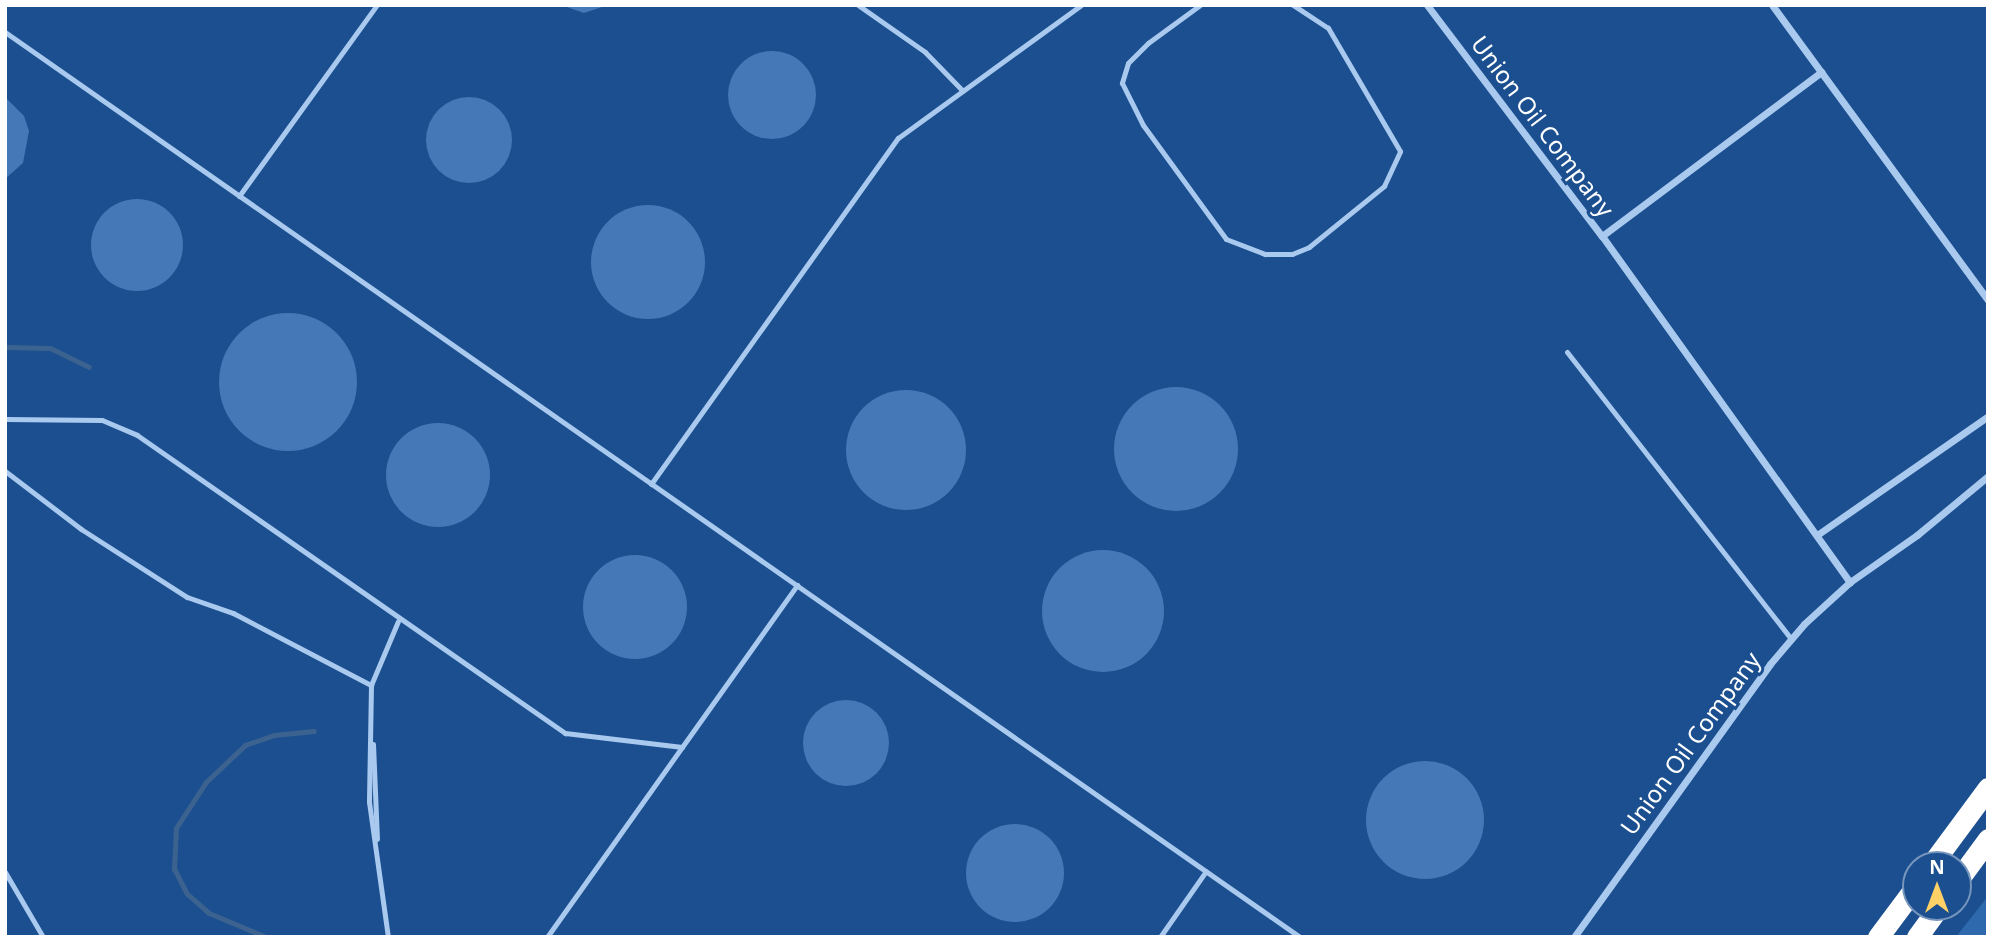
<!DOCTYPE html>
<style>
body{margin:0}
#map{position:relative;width:1993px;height:942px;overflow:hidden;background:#1b4f8f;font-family:"Noto Sans",sans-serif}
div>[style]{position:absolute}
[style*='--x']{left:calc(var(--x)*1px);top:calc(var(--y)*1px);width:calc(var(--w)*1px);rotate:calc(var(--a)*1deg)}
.green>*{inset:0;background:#2e69ad}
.stream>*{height:5px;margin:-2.5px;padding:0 2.5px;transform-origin:2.5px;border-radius:2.5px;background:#3c6290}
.building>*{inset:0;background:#4478b7}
.round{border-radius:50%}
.service>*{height:5px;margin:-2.5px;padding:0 2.5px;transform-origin:2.5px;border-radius:2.5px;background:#a9c9ee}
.minor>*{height:7px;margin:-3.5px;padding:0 3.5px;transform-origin:3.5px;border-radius:3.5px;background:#a9c9ee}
.motorway>*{height:21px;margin:-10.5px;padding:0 10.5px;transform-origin:10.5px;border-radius:10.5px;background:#fff}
span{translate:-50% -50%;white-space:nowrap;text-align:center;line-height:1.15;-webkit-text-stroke:6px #1b4f8f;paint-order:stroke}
.street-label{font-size:24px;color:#fff}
.frame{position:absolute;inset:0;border:7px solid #fff;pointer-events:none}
.north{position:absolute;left:1902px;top:851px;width:70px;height:70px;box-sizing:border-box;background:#1b4f8f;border:2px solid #7695bc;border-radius:50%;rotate:0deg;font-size:19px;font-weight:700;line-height:28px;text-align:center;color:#fff}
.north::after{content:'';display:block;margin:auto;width:24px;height:32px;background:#ffd166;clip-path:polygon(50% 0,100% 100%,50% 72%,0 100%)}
</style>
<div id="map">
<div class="green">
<div style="clip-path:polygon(1988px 896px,1988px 937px,1956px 937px)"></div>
</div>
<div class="stream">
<div style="--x:5;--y:347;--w:45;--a:1.3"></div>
<div style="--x:50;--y:348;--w:43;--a:26"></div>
<div style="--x:266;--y:937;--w:62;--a:-157.2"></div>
<div style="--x:209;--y:913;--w:29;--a:-139"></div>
<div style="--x:187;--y:894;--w:28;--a:-117"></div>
<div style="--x:174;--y:869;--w:41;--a:-87.2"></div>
<div style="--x:176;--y:828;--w:55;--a:-56.9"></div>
<div style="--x:206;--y:782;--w:54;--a:-43.5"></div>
<div style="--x:245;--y:745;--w:31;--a:-19"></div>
<div style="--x:274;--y:735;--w:40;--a:-5.7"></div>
</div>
<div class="building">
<div style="clip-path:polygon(561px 5px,608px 5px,584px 13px)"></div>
<div class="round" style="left:728px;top:51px;width:88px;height:88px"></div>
<div class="round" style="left:426px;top:97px;width:86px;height:86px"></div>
<div style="clip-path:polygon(5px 97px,24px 116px,29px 131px,23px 163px,5px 179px)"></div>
<div class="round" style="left:91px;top:199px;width:92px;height:92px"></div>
<div class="round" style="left:591px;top:205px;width:114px;height:114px"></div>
<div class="round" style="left:219px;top:313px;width:138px;height:138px"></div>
<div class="round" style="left:1114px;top:387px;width:124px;height:124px"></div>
<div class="round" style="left:846px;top:390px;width:120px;height:120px"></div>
<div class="round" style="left:386px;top:423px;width:104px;height:104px"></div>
<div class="round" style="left:1042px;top:550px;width:122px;height:122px"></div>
<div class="round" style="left:583px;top:555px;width:104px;height:104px"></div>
<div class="round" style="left:803px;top:700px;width:86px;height:86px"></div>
<div class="round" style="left:1366px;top:761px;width:118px;height:118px"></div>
<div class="round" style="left:966px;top:824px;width:98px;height:98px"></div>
</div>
<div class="service">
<div style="--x:858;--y:5;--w:82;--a:35"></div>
<div style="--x:925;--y:52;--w:54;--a:45.7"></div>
<div style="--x:1200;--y:5;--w:64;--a:143.8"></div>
<div style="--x:1148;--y:43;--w:28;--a:135"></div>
<div style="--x:1128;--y:63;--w:21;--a:107"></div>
<div style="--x:1122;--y:83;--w:47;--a:63.4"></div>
<div style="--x:1143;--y:125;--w:141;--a:53.9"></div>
<div style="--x:1226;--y:239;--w:42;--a:21"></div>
<div style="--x:1265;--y:254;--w:27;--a:0"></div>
<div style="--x:1292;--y:254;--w:18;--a:-22"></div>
<div style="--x:1309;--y:247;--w:97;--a:-39.1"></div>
<div style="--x:1384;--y:186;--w:38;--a:-65"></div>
<div style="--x:1400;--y:151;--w:143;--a:-120.3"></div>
<div style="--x:1328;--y:28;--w:42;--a:-146.7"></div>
<div style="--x:5;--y:32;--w:1580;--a:34.95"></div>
<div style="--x:239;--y:196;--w:236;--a:-54.2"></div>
<div style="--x:1567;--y:352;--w:364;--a:52"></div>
<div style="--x:5;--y:419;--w:97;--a:0.6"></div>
<div style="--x:102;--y:420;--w:38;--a:23"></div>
<div style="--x:137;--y:435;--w:522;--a:34.85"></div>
<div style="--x:565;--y:733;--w:118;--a:6.8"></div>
<div style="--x:5;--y:471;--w:96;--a:37.3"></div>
<div style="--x:81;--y:529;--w:126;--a:32.7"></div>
<div style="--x:187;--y:597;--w:49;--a:19.2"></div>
<div style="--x:233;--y:613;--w:156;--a:27.6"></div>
<div style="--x:371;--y:685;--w:69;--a:-67.1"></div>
<div style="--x:651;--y:484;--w:425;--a:-54.5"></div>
<div style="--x:898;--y:138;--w:226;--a:-36"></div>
<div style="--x:371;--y:685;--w:117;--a:91"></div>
<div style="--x:369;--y:802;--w:136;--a:82"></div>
<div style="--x:373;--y:744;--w:95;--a:87.6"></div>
<div style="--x:5;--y:872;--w:75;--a:59.7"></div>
<div style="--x:547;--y:937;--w:432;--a:-54.6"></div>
<div style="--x:1160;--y:937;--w:80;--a:-55.1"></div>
</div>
<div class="minor">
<div style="--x:1427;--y:5;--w:290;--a:52.9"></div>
<div style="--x:1602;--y:236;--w:426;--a:54.4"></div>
<div style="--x:1772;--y:5;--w:366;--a:53.8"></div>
<div style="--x:1602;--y:236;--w:274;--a:-36.8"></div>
<div style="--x:1817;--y:535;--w:208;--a:-34.8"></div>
<div style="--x:1574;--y:937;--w:336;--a:-54.3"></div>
<div style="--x:1770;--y:664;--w:52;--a:-49.6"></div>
<div style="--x:1804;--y:624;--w:62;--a:-42.4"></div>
<div style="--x:1850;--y:582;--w:82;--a:-35"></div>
<div style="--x:1917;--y:535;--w:92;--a:-39.7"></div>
</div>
<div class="motorway">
<div style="--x:1931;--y:865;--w:96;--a:-53.5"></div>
<div style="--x:1958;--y:880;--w:51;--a:-53.8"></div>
<div style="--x:1878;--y:937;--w:64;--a:-53.3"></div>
<div style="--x:1917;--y:937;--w:37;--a:-54"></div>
</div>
<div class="street-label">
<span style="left:1543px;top:126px;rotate:53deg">Union Oil Company</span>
<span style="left:1690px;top:743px;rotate:-54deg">Union Oil Company</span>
</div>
<div class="frame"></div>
<div class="north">N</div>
</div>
